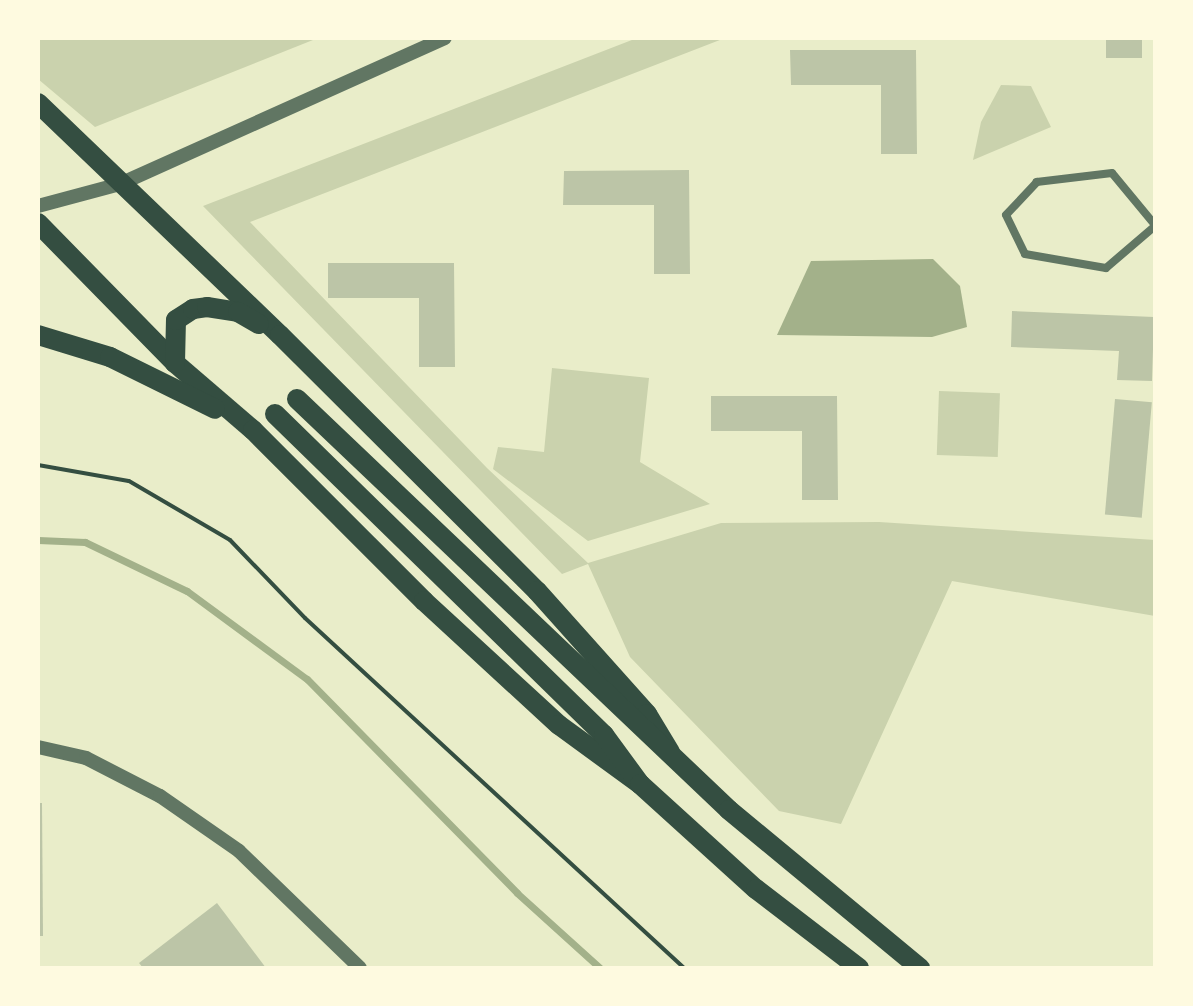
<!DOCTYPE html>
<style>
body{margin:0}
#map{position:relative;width:1193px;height:1006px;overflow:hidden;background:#e9edc9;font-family:"Public Sans",sans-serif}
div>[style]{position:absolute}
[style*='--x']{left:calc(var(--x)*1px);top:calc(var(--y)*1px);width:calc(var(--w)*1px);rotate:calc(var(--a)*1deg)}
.green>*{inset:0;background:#cad2ad;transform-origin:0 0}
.water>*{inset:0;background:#a3b18a}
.stream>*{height:7px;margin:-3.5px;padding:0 3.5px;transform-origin:3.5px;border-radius:3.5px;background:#a3b18a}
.building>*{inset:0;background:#bcc5a7;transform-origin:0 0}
.path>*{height:4px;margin:-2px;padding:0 2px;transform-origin:2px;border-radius:2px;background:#344e41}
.minor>*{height:8px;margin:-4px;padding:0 4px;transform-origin:4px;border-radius:4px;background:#617663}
.tertiary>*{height:14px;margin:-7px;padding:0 7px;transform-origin:7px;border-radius:7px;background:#617663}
.primary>*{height:20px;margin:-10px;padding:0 10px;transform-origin:10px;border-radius:10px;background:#344e41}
span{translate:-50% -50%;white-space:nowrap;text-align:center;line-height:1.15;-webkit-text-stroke:7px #fefae0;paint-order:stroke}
.frame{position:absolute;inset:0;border:40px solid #fefae0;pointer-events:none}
</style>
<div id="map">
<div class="green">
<div style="clip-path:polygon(38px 38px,318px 38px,95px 127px,38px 79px)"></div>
<div style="clip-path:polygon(637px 38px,725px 38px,250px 222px,487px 468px,588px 563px,721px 523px,879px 522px,1155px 540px,1155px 616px,952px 581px,841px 824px,779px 811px,630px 657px,588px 564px,562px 574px,203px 206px)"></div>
<div style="clip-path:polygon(1001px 85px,1031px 86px,1051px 127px,973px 160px,981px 122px)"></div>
<div style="clip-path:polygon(552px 368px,649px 378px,640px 462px,710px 504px,588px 541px,493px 469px,498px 447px,544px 452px)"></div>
<div style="left:939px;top:391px;width:61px;height:64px;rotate:2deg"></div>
</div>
<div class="water">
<div style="clip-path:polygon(933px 259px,960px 286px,967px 327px,932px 337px,777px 335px,811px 261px)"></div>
</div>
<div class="stream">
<div style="--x:38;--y:540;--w:47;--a:2.4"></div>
<div style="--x:85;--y:542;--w:113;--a:25.7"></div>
<div style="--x:187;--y:591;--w:149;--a:36.3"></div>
<div style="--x:307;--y:679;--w:300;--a:45.5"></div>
<div style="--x:517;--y:893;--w:112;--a:42.1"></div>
</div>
<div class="building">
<div style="left:1106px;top:38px;width:36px;height:20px"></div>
<div style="clip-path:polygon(790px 50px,916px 50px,917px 154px,881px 154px,881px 85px,791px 85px)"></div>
<div style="clip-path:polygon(689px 170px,690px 274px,654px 274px,654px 205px,563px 205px,564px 171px)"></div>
<div style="clip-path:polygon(328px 263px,454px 263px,455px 367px,419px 367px,419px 298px,328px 298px)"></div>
<div style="clip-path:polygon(1012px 311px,1154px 317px,1152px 381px,1117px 380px,1119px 351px,1011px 347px)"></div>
<div style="clip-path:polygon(711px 396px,837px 396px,838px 500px,802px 500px,802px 431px,711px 431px)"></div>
<div style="left:1115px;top:399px;width:37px;height:116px;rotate:5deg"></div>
<div style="clip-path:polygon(38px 803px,42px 803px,43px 936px,38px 936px)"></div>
<div style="clip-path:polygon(217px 903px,266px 968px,143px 968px,139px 963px)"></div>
</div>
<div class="path">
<div style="--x:38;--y:465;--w:92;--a:10"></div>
<div style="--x:129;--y:481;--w:117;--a:30.3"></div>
<div style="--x:230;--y:540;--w:108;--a:46.1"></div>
<div style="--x:305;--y:618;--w:516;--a:42.72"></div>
</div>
<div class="minor">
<div style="--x:1155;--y:225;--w:67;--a:-129.6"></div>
<div style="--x:1112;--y:173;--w:76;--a:173.2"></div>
<div style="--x:1037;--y:182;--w:45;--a:133.2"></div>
<div style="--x:1006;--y:215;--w:43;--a:64"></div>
<div style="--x:1025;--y:254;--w:82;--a:9.8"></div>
<div style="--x:1106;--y:268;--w:65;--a:-40.6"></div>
</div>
<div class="tertiary">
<div style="--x:38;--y:206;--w:85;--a:-15"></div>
<div style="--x:120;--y:184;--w:356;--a:-24.2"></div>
<div style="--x:38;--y:747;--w:49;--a:12.9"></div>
<div style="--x:86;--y:758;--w:83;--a:27.2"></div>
<div style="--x:160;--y:796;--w:96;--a:34.8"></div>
<div style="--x:239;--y:851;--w:168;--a:44"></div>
</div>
<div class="primary">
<div style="--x:38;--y:103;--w:335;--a:43.8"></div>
<div style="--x:280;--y:335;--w:363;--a:44.9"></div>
<div style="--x:537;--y:591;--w:165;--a:48.2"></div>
<div style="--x:647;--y:714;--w:44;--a:58.8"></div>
<div style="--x:38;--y:223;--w:196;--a:45.6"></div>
<div style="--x:175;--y:363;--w:103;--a:40.7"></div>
<div style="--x:253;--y:430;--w:242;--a:45"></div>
<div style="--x:424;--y:601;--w:183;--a:42.6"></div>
<div style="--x:559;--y:725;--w:100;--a:36.1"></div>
<div style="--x:38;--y:335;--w:75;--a:17"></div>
<div style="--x:110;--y:357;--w:117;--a:26.3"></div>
<div style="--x:175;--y:363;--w:43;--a:-88.7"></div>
<div style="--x:176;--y:320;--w:20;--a:-33"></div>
<div style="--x:193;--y:309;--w:14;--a:-8"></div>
<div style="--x:207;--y:307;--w:31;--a:9"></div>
<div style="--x:238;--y:312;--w:24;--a:30"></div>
<div style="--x:297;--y:399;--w:596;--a:43.57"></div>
<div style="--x:729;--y:810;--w:248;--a:39.6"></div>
<div style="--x:275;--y:414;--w:460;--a:44.3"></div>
<div style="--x:604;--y:735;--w:61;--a:53.7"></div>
<div style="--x:640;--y:784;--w:156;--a:42.2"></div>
<div style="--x:756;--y:889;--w:130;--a:37.5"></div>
</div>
<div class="frame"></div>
</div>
